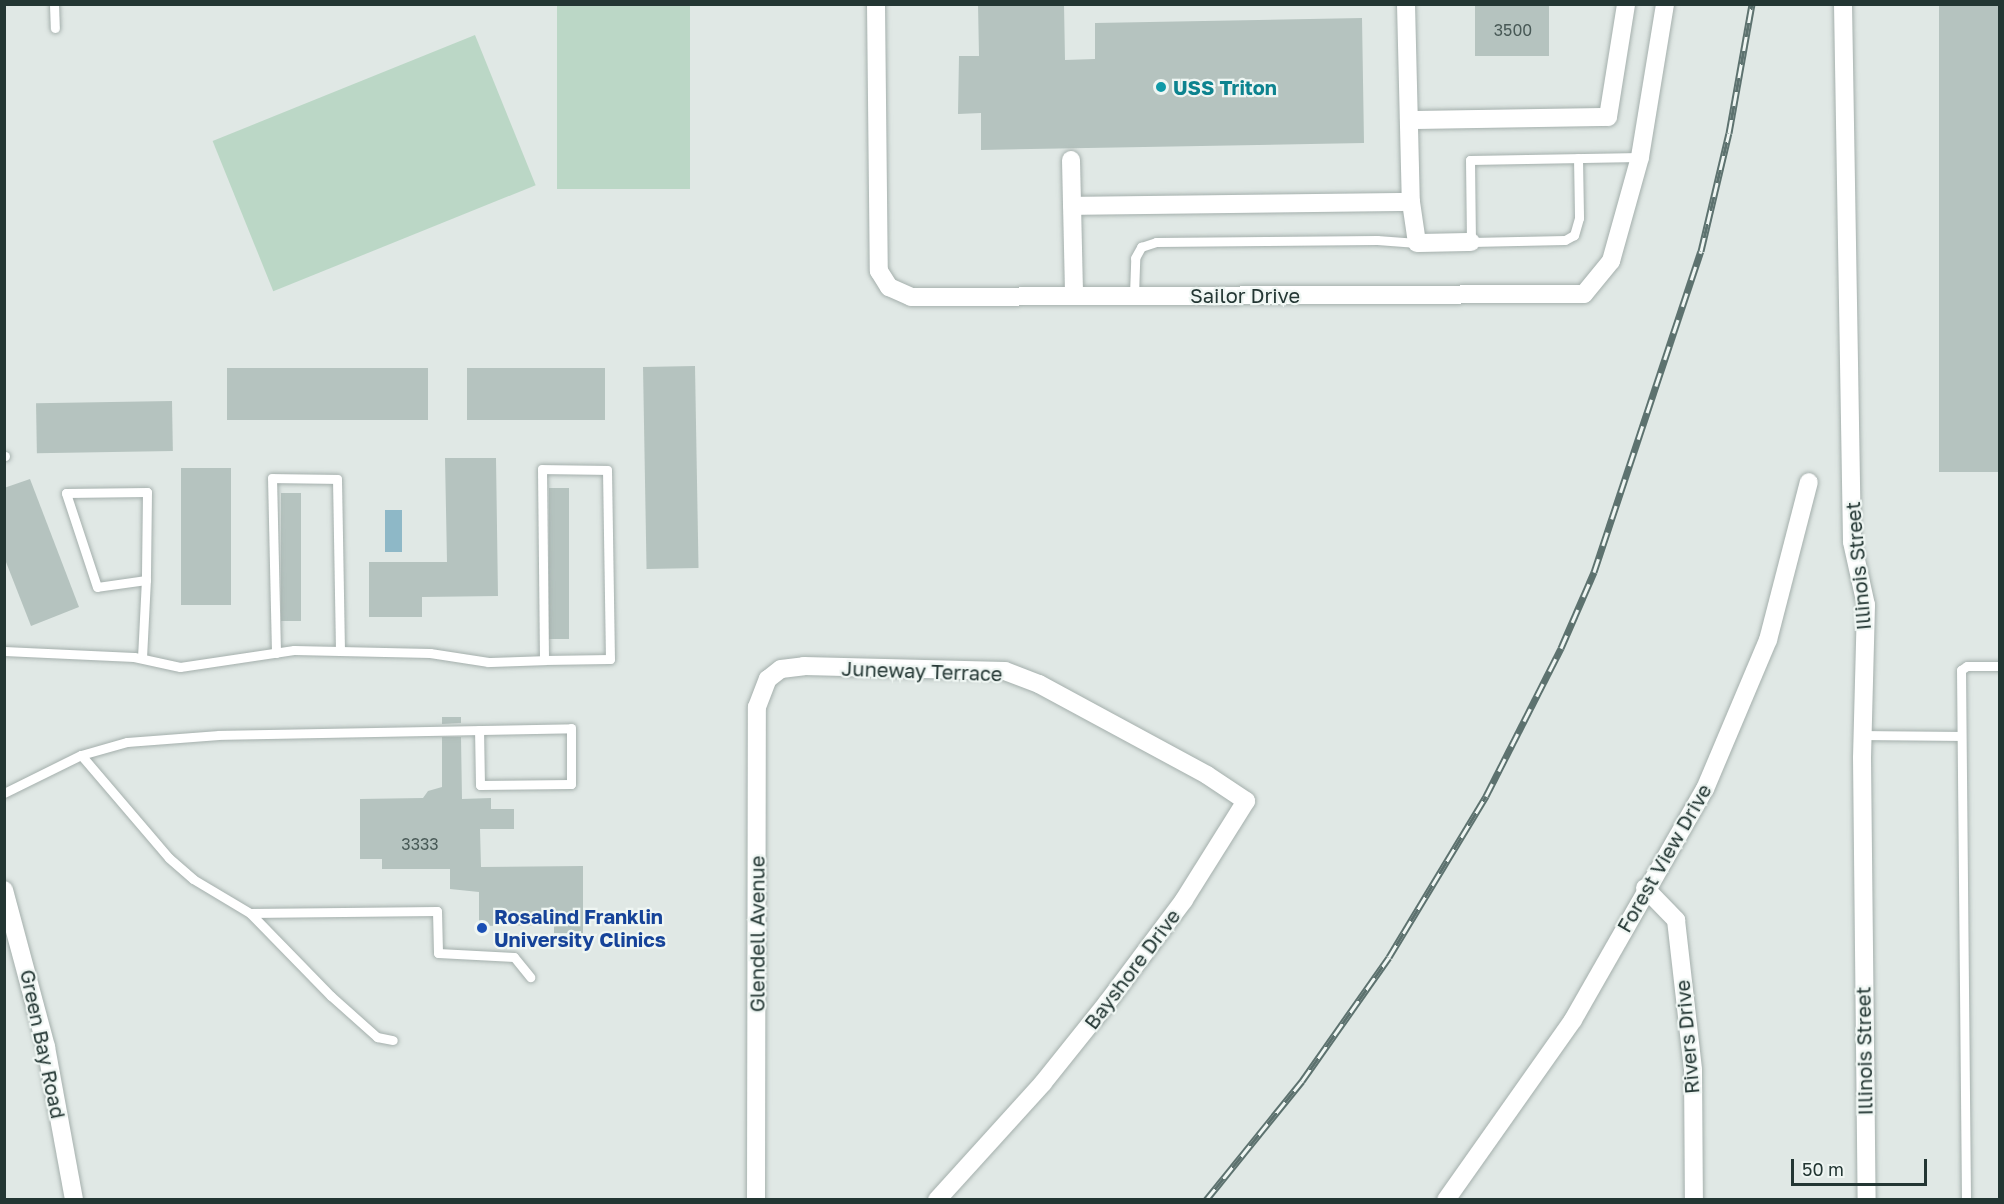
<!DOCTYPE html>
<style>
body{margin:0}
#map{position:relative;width:2004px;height:1204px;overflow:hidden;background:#e0e8e5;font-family:"Golos Text",sans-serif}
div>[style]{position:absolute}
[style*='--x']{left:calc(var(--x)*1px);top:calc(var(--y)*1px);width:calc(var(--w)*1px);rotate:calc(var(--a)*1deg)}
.green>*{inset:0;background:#bbd7c6;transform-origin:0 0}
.water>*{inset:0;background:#8eb8c7;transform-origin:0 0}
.building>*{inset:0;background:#b5c3bf;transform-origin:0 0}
.roads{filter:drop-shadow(0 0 2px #a4afac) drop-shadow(0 0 2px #a4afac)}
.lane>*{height:9px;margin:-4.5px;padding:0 4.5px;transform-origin:4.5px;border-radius:4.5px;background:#fff}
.street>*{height:18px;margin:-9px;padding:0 9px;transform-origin:9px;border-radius:9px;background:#fff}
.secondary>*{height:18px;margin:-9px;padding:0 9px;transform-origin:9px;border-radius:9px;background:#fff}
.rail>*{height:7px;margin-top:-3.5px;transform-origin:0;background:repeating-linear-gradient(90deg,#eff6f3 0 14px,#5d726f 0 28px);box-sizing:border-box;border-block:2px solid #5d726f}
.dots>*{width:16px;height:16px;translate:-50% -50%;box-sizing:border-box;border:3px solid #eff6f3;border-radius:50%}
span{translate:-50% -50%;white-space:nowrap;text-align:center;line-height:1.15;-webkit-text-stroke:4.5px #eff6f3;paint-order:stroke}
.number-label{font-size:16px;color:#485956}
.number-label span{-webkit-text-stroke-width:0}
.culture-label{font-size:20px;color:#0d838f;font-weight:700}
.left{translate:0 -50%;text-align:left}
.street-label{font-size:20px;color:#233633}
.transit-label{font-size:20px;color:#164399;font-weight:700}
.frame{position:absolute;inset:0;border:6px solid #233633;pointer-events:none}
.scale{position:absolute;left:1791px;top:1159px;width:136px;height:27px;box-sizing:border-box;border:3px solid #233633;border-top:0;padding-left:8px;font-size:18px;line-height:21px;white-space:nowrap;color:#233633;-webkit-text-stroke:4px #eff6f3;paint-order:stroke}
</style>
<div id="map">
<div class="green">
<div style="left:557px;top:5px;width:133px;height:184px"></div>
<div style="left:475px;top:35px;width:162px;height:283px;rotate:68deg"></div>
</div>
<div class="water">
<div style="left:385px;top:510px;width:17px;height:42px"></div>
</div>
<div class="building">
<div style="clip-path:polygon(978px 4px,1064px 4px,1065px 60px,1095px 59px,1095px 23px,1362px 18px,1364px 143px,981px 150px,981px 113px,958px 114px,959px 56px,979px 56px)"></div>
<div style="left:1475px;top:4px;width:74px;height:52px"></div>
<div style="left:1939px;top:4px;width:61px;height:468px"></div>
<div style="left:695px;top:366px;width:202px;height:52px;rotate:89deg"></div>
<div style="left:428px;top:368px;width:52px;height:201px;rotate:90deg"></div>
<div style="left:467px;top:368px;width:138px;height:52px"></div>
<div style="left:172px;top:401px;width:50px;height:136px;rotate:89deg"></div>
<div style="clip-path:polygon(445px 458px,496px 458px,498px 596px,422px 597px,422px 617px,369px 617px,369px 562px,447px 562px)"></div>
<div style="left:181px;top:468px;width:50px;height:137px"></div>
<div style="clip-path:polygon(30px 479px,79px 607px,31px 626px,4px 557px,4px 488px)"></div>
<div style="left:549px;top:488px;width:20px;height:151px"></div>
<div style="left:281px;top:493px;width:20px;height:128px"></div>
<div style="clip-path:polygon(442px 717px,461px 717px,461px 723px,442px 724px)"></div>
<div style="clip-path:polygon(442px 737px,461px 737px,462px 799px,491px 798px,491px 809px,514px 809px,514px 829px,480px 829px,481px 867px,583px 866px,583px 933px,554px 933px,554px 925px,479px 926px,479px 892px,450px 889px,450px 869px,382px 869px,382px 859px,360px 859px,360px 799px,423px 798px,428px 791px,442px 787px)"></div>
</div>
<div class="roads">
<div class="lane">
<div style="--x:54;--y:4;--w:24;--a:88"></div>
<div style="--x:1578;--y:158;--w:60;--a:89"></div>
<div style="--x:1579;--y:218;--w:18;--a:106"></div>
<div style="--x:1574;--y:235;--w:10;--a:151"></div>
<div style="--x:1565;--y:240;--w:94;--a:178.8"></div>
<div style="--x:1471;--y:242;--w:82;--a:-90.7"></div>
<div style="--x:1470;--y:160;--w:170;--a:-1"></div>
<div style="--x:1134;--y:295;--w:37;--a:-88"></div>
<div style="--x:1135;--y:258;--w:13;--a:-61"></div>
<div style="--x:1141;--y:247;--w:16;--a:-18"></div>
<div style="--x:1156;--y:242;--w:221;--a:-0.5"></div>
<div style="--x:1377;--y:240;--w:40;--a:4.3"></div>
<div style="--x:4;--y:456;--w:1;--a:0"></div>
<div style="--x:542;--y:469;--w:65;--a:0.9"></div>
<div style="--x:607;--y:470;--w:189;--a:89.1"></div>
<div style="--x:610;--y:659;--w:66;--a:179.1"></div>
<div style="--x:544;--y:660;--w:191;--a:-90.6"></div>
<div style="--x:147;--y:492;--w:88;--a:90.7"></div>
<div style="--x:146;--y:580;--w:49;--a:171.9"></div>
<div style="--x:97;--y:587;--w:99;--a:-108.3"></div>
<div style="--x:66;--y:493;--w:81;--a:-0.7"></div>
<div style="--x:4;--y:651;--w:130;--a:2.6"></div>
<div style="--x:134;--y:657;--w:47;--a:12.3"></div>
<div style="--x:180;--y:667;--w:115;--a:-8.5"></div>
<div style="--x:294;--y:650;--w:136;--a:1.3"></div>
<div style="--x:430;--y:653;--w:59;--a:8.8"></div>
<div style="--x:488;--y:662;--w:56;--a:-2"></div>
<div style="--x:276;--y:653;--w:175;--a:-91.3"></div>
<div style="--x:272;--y:478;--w:65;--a:0.9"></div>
<div style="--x:337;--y:479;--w:172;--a:89"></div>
<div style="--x:142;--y:658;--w:78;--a:-87.1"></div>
<div style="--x:1862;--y:735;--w:99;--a:0.6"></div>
<div style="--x:81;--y:755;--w:135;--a:49.5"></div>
<div style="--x:169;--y:858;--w:32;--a:41"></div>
<div style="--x:193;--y:879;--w:66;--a:30.8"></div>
<div style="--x:250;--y:913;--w:116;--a:45.7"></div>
<div style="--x:331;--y:996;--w:62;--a:41.7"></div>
<div style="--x:377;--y:1037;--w:16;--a:11"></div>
<div style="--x:4;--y:793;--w:86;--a:-26.3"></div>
<div style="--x:81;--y:755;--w:48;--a:-15.8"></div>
<div style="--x:127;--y:742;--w:92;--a:-4.4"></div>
<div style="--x:219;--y:735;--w:352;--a:-1.1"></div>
<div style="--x:571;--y:728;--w:56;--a:90"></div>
<div style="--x:571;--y:784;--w:91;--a:179.4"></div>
<div style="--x:480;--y:785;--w:55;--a:-91"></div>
<div style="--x:250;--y:913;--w:187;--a:-0.6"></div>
<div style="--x:437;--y:911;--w:42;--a:88.6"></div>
<div style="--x:438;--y:953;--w:76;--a:3"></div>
<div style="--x:514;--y:957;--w:26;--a:51"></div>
<div style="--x:1966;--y:1200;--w:530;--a:-90.54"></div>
<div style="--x:1961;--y:670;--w:7;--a:-34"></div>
<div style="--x:1967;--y:666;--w:33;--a:0"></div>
</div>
<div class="street">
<div style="--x:876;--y:4;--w:267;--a:89.4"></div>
<div style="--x:879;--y:271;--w:19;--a:58"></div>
<div style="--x:889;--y:287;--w:24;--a:24"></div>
<div style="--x:911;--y:297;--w:673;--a:-0.26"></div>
<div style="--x:1584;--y:294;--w:43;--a:-50.7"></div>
<div style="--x:1611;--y:261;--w:108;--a:-74.4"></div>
<div style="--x:1640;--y:157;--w:155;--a:-80.7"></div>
<div style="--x:1406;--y:4;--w:198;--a:88.6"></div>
<div style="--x:1411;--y:202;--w:41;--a:81.7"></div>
<div style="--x:1417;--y:243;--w:54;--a:-1.1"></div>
<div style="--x:1843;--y:4;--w:538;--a:89.04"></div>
<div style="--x:1852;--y:542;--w:65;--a:77.5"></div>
<div style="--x:1866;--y:605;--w:153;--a:91.5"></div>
<div style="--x:1862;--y:758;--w:442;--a:89.4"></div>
<div style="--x:1409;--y:120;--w:199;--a:-0.9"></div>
<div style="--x:1608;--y:117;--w:114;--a:-80.9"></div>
<div style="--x:1071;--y:160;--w:135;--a:88.7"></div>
<div style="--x:1072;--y:206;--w:339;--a:-0.7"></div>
<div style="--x:1645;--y:888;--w:45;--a:45.9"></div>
<div style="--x:1676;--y:920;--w:151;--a:83.5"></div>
<div style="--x:1693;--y:1070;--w:130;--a:89.6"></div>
<div style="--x:756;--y:1200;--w:493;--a:-89.9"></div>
<div style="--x:757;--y:707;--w:30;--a:-69"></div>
<div style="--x:768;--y:679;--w:16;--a:-38"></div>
<div style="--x:781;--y:669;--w:23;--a:-7"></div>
<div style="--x:804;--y:666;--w:201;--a:1.4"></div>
<div style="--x:1005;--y:671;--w:36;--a:21"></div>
<div style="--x:1039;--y:684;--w:191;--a:28.4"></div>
<div style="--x:1207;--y:775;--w:47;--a:33.7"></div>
<div style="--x:1246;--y:801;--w:117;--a:122.1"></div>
<div style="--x:1184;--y:900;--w:129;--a:126.8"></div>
<div style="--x:1107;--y:1003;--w:102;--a:128.7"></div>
<div style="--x:1043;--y:1083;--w:158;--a:132.2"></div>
<div style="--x:1446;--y:1200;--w:220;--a:-54.8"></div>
<div style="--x:1573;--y:1020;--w:266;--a:-60.3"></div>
<div style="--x:1705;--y:789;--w:162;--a:-67.1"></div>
<div style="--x:1768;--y:640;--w:163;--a:-75.5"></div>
</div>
<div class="secondary">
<div style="--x:4;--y:890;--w:163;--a:75"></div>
<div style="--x:46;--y:1047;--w:156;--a:79.6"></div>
</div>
</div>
<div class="rail">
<div style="--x:1206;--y:1200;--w:153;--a:-51.1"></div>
<div style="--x:1302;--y:1081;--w:151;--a:-54.9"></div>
<div style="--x:1389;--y:957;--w:188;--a:-58.9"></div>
<div style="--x:1486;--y:796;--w:166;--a:-63.1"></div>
<div style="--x:1561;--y:648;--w:83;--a:-66.5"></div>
<div style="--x:1594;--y:572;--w:338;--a:-71.6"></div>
<div style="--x:1701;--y:251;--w:121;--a:-76.7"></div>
<div style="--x:1729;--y:133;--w:131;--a:-79.9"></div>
</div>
<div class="dots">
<div style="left:1161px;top:87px;background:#0f9aa8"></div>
<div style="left:482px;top:928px;background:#1a4fb4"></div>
</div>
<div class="number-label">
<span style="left:1513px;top:30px">3500</span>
<span style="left:420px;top:844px">3333</span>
</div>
<div class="culture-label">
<span class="left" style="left:1173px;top:87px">USS Triton</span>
</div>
<div class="street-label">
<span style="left:1245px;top:295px">Sailor Drive</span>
<span style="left:1858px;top:566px;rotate:-95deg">Illinois Street</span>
<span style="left:922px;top:671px;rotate:2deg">Juneway Terrace</span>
<span style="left:1664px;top:858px;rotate:-60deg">Forest View Drive</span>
<span style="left:757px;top:934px;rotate:-90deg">Glendell Avenue</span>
<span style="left:1132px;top:969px;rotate:-53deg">Bayshore Drive</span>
<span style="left:1687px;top:1037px;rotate:-95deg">Rivers Drive</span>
<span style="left:43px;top:1044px;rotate:78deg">Green Bay Road</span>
<span style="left:1864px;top:1051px;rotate:-91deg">Illinois Street</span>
</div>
<div class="transit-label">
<span class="left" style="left:494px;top:928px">Rosalind Franklin<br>University Clinics</span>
</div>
<div class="frame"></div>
<div class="scale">50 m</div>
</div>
